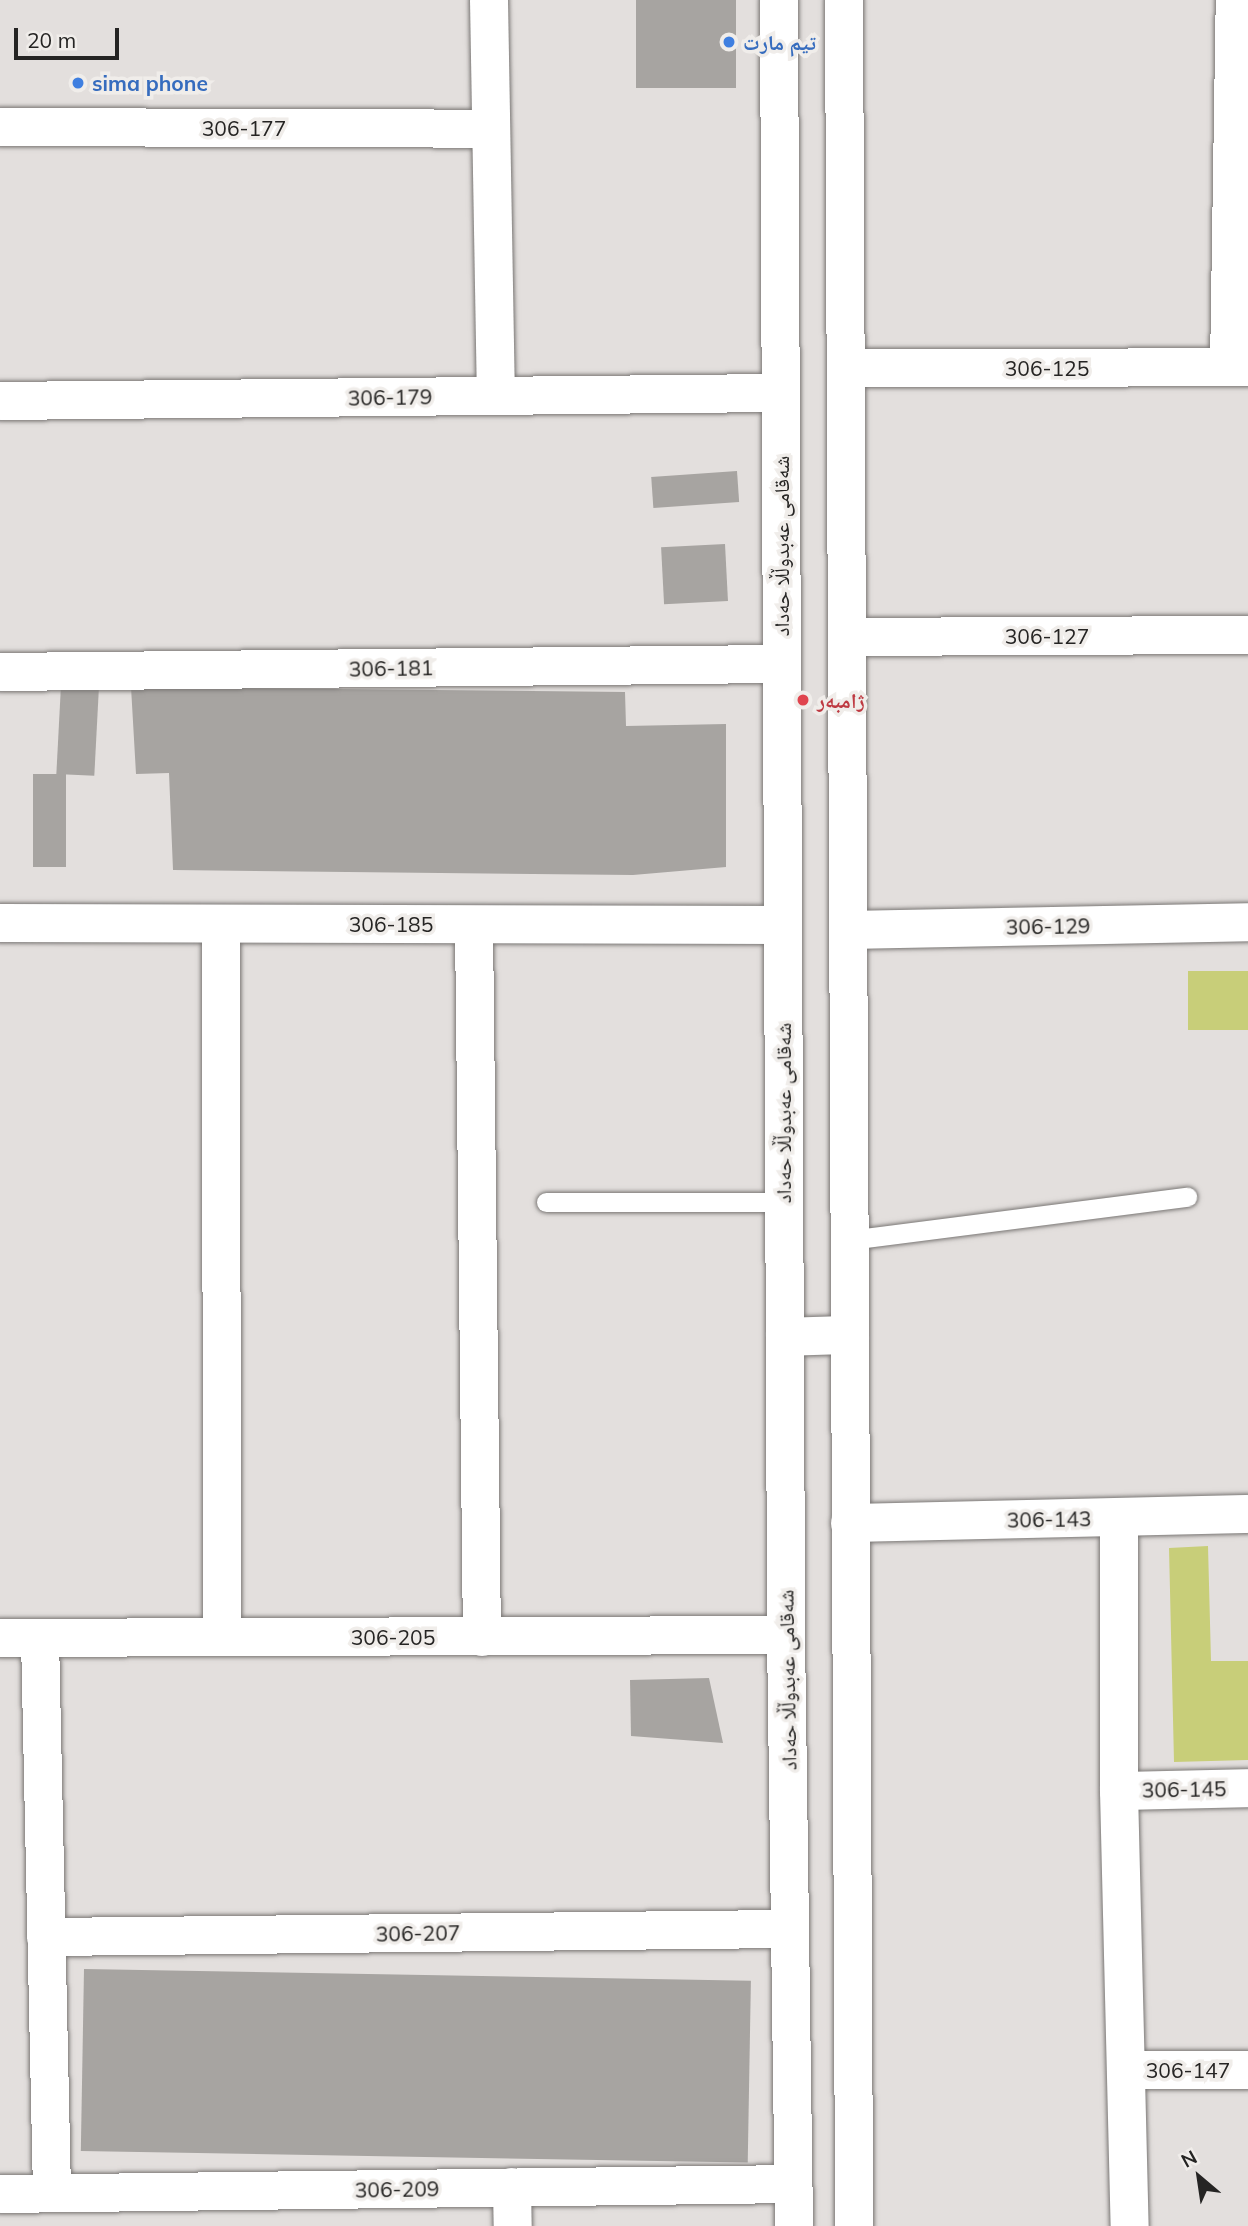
<!DOCTYPE html>
<meta charset="utf-8">
<style>
body{margin:0}
#map{position:relative;width:1248px;height:2226px;overflow:hidden;background:#e3dfdd;font-family:Mulish,"Noto Naskh Arabic",sans-serif}
div>[style]{position:absolute}
[style*='--x']{left:calc(var(--x)*1px);top:calc(var(--y)*1px);width:calc(var(--w)*1px);rotate:calc(var(--a)*1deg)}
.green>*{inset:0;background:#c8ce79;transform-origin:0 0}
.building>*{inset:0;background:#a7a4a1;transform-origin:0 0}
.roads{filter:drop-shadow(0 0 2px #7a7775) drop-shadow(0 0 2px #7a7775)}
.service>*{height:19px;margin:-9.5px;padding:0 9.5px;transform-origin:9.5px;border-radius:9.5px;background:#fff}
.minor>*{height:38px;margin:-19px;padding:0 19px;transform-origin:19px;border-radius:19px;background:#fff}
.tertiary>*{height:38px;margin:-19px;padding:0 19px;transform-origin:19px;border-radius:19px;background:#fff}
.dots>*{width:19px;height:19px;translate:-50% -50%;box-sizing:border-box;border:4px solid #f0edea;border-radius:50%}
span{translate:-50% -50%;white-space:nowrap;text-align:center;line-height:1.15;-webkit-text-stroke:7px #f0edea;paint-order:stroke}
.shop-label{font-size:21px;color:#366cbe;font-weight:700}
.left{translate:0 -50%;text-align:left}
.street-label{font-size:21px;color:#252423}
.health-label{font-size:21px;color:#be3a42;font-weight:700}
.north{position:absolute;left:1164px;top:2142px;width:70px;height:70px;-webkit-text-stroke:5px #f0edea;paint-order:stroke;rotate:331deg;font-size:19px;font-weight:700;line-height:28px;text-align:center;color:#252423}
.north::after{content:'';display:block;margin:auto;width:24px;height:32px;background:#252423;clip-path:polygon(50% 0,100% 100%,50% 72%,0 100%)}
.scale{position:absolute;left:14px;top:28px;width:105px;height:32px;box-sizing:border-box;border:4px solid #252423;border-top:0;padding-left:9px;font-size:21px;line-height:24px;white-space:nowrap;color:#252423;-webkit-text-stroke:5px #f0edea;paint-order:stroke}
</style>
<div id="map">
<div class="green">
<div style="left:1248px;top:971px;width:59px;height:60px;rotate:90deg"></div>
<div style="clip-path:polygon(1208px 1546px,1211px 1661px,1248px 1661px,1248px 1760px,1174px 1762px,1169px 1548px)"></div>
</div>
<div class="building">
<div style="left:636px;top:0;width:100px;height:88px"></div>
<div style="left:737px;top:471px;width:31px;height:86px;rotate:86deg"></div>
<div style="left:725px;top:544px;width:57px;height:64px;rotate:87deg"></div>
<div style="left:61px;top:685px;width:38px;height:89px;rotate:3deg"></div>
<div style="clip-path:polygon(131px 687px,625px 692px,626px 726px,726px 724px,726px 867px,633px 875px,173px 870px,169px 773px,136px 774px)"></div>
<div style="left:33px;top:774px;width:33px;height:93px"></div>
<div style="clip-path:polygon(709px 1678px,723px 1743px,631px 1736px,630px 1680px)"></div>
<div style="left:84px;top:1969px;width:667px;height:182px;rotate:1deg"></div>
</div>
<div class="roads">
<div class="service">
<div style="--x:546;--y:1202;--w:238;--a:0"></div>
<div style="--x:849;--y:1240;--w:341;--a:-7.3"></div>
</div>
<div class="minor">
<div style="--x:489;--y:0;--w:396;--a:89"></div>
<div style="--x:0;--y:127;--w:489;--a:0.2"></div>
<div style="--x:1229;--y:367;--w:367;--a:-89.1"></div>
<div style="--x:846;--y:368;--w:402;--a:-0.1"></div>
<div style="--x:0;--y:401;--w:781;--a:-0.59"></div>
<div style="--x:847;--y:637;--w:401;--a:-0.3"></div>
<div style="--x:0;--y:672;--w:782;--a:-0.59"></div>
<div style="--x:0;--y:923;--w:783;--a:0.15"></div>
<div style="--x:221;--y:924;--w:713;--a:89.92"></div>
<div style="--x:474;--y:925;--w:712;--a:89.36"></div>
<div style="--x:848;--y:930;--w:400;--a:-1.1"></div>
<div style="--x:1119;--y:1518;--w:273;--a:90"></div>
<div style="--x:1119;--y:1791;--w:435;--a:88.6"></div>
<div style="--x:850;--y:1523;--w:398;--a:-1.3"></div>
<div style="--x:0;--y:1638;--w:786;--a:-0.22"></div>
<div style="--x:40;--y:1638;--w:555;--a:88.76"></div>
<div style="--x:1119;--y:1791;--w:129;--a:-1.3"></div>
<div style="--x:46;--y:1937;--w:744;--a:-0.62"></div>
<div style="--x:1128;--y:2070;--w:120;--a:0"></div>
<div style="--x:512;--y:2187;--w:39;--a:89"></div>
<div style="--x:0;--y:2194;--w:793;--a:-0.72"></div>
</div>
<div class="tertiary">
<div style="--x:779;--y:0;--w:1635;--a:89.75"></div>
<div style="--x:786;--y:1635;--w:591;--a:89.22"></div>
<div style="--x:844;--y:0;--w:2226;--a:89.74"></div>
<div style="--x:785;--y:1337;--w:65;--a:-1.8"></div>
</div>
</div>
<div class="dots">
<div style="left:729px;top:42px;background:#3f7fe0"></div>
<div style="left:78px;top:83px;background:#3f7fe0"></div>
<div style="left:803px;top:700px;background:#e0444e"></div>
</div>
<div class="shop-label">
<span class="left" style="left:743px;top:42px">تيم مارت</span>
<span class="left" style="left:92px;top:83px">sima phone</span>
</div>
<div class="street-label">
<span style="left:244px;top:128px">306-177</span>
<span style="left:1047px;top:368px">306-125</span>
<span style="left:390px;top:397px;rotate:-1deg">306-179</span>
<span style="left:781px;top:546px;rotate:-90deg">شەقامی عەبدوڵڵا حەداد</span>
<span style="left:1047px;top:636px">306-127</span>
<span style="left:391px;top:668px;rotate:-1deg">306-181</span>
<span style="left:391px;top:924px">306-185</span>
<span style="left:1048px;top:926px;rotate:-1deg">306-129</span>
<span style="left:783px;top:1113px;rotate:-90deg">شەقامی عەبدوڵڵا حەداد</span>
<span style="left:1049px;top:1519px;rotate:-1deg">306-143</span>
<span style="left:393px;top:1637px">306-205</span>
<span style="left:787px;top:1680px;rotate:-91deg">شەقامی عەبدوڵڵا حەداد</span>
<span style="left:1184px;top:1789px;rotate:-1deg">306-145</span>
<span style="left:418px;top:1933px;rotate:-1deg">306-207</span>
<span style="left:1188px;top:2070px">306-147</span>
<span style="left:397px;top:2189px;rotate:-1deg">306-209</span>
</div>
<div class="health-label">
<span class="left" style="left:817px;top:700px">ژامبەر</span>
</div>
<div class="north">N</div>
<div class="scale">20 m</div>
</div>
